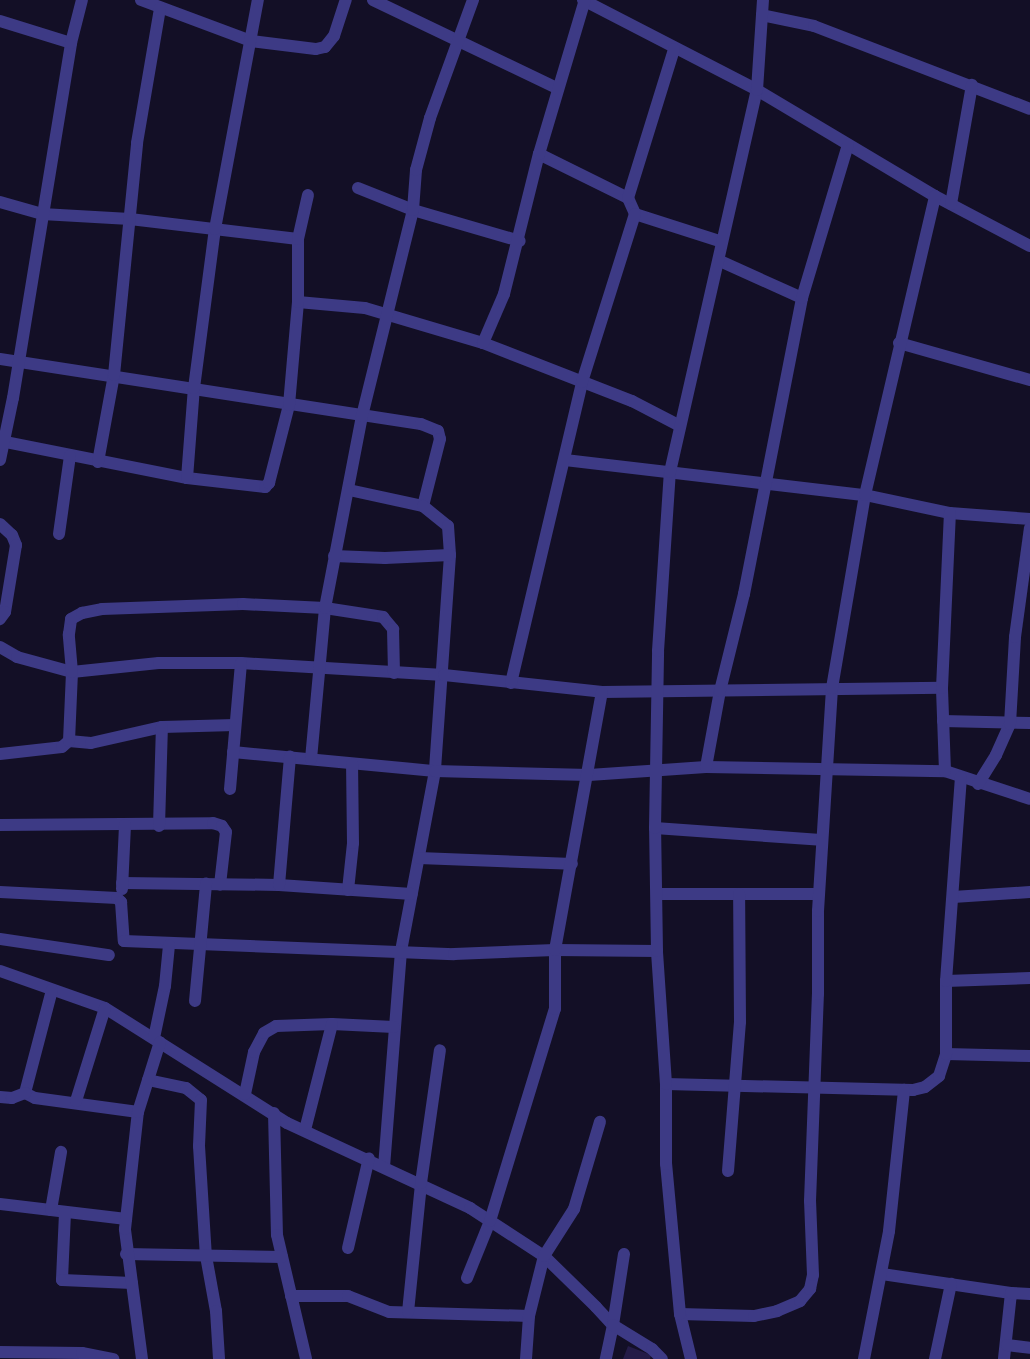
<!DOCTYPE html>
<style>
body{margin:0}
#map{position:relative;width:1030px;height:1359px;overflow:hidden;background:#130f26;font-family:Manrope,sans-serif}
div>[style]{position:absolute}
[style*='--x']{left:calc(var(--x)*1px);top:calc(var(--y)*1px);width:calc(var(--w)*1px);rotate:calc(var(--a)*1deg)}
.building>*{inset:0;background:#241b47}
.street>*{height:12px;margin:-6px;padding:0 6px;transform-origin:6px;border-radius:6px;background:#3d3a85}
span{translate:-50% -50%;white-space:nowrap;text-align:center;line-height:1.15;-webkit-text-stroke:4px #130f26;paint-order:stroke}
</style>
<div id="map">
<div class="building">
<div style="clip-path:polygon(628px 1346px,651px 1355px,650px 1359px,623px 1359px)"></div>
</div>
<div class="street">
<div style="--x:141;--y:0;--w:117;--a:20.4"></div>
<div style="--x:251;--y:41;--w:65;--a:7"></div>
<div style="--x:316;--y:49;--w:9;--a:-13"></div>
<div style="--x:325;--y:47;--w:14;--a:-51"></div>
<div style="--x:334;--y:36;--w:38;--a:-72"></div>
<div style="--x:373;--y:0;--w:204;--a:25.6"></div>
<div style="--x:583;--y:0;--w:196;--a:27.3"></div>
<div style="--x:757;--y:90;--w:207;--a:30.8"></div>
<div style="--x:935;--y:196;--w:107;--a:27.8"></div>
<div style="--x:762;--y:15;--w:53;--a:11.9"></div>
<div style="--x:814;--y:26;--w:231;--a:21"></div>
<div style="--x:0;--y:21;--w:74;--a:17.2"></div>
<div style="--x:539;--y:154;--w:99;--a:26.3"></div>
<div style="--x:628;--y:198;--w:17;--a:66"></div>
<div style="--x:635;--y:214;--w:91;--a:17.8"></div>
<div style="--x:358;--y:188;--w:59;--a:21.8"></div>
<div style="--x:413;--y:210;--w:111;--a:16.2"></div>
<div style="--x:628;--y:198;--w:156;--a:-72.8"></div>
<div style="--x:0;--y:202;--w:44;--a:15.9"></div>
<div style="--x:42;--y:214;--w:88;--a:3.3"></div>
<div style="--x:130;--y:219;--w:169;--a:6.8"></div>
<div style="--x:951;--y:204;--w:121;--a:-80"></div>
<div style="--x:720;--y:261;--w:90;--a:24.3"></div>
<div style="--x:298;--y:302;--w:67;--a:5.1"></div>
<div style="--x:365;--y:308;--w:123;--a:16.5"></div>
<div style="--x:483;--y:343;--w:160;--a:21.3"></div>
<div style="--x:632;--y:401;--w:54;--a:27.5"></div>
<div style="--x:483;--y:343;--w:53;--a:-66.8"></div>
<div style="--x:504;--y:294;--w:144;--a:-76"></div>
<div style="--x:539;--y:154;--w:161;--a:-73.4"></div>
<div style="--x:899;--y:343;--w:136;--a:15.8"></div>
<div style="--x:0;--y:359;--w:426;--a:8.8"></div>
<div style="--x:421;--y:424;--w:18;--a:22"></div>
<div style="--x:438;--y:431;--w:8;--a:76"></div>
<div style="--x:440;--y:439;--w:69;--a:104.2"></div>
<div style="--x:0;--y:441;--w:191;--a:11.2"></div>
<div style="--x:187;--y:478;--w:79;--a:6.6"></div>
<div style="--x:265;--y:487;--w:6;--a:-45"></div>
<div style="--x:269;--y:483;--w:81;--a:-75.6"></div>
<div style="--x:289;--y:405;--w:103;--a:-85"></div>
<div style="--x:298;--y:302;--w:63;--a:-90"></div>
<div style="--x:298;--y:239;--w:45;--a:-77.2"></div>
<div style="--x:0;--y:460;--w:63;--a:-78.2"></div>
<div style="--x:13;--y:398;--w:360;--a:-80.7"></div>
<div style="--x:71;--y:43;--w:44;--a:-75.7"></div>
<div style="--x:565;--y:460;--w:302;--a:6.7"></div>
<div style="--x:865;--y:495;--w:87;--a:12"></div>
<div style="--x:950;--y:513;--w:80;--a:4.3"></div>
<div style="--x:98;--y:462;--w:88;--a:-79.6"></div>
<div style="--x:114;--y:375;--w:233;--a:-84.3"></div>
<div style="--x:137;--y:143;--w:137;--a:-80.3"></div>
<div style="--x:187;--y:478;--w:90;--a:-85.6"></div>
<div style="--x:194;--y:388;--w:160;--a:-82.5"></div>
<div style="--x:215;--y:229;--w:233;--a:-79.4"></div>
<div style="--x:349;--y:490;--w:76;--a:12.2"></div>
<div style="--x:423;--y:506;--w:32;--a:39"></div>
<div style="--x:448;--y:526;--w:29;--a:86"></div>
<div style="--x:450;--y:555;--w:217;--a:94"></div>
<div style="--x:435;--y:771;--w:183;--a:100.7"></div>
<div style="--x:401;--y:951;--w:215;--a:94.5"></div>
<div style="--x:0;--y:524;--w:16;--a:43"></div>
<div style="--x:12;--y:535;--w:11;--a:68"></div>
<div style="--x:16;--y:545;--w:68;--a:99.3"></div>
<div style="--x:5;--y:612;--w:9;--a:126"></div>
<div style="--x:59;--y:534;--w:79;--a:-82"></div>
<div style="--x:334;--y:556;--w:51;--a:2.2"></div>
<div style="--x:385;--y:558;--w:65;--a:-2.6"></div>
<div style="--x:0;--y:647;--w:20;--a:30"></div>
<div style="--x:17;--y:657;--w:57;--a:15.3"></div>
<div style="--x:72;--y:672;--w:87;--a:-5.9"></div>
<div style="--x:159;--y:663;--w:82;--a:0"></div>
<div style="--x:241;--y:663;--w:203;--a:3.4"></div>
<div style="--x:444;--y:675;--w:159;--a:6.1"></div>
<div style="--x:602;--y:692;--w:340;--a:-0.7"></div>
<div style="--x:511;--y:683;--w:309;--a:-76.7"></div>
<div style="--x:582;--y:382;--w:176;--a:-72.5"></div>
<div style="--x:943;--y:721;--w:87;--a:1.3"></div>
<div style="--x:69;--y:741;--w:22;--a:5"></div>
<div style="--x:91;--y:743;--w:73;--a:-12.7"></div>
<div style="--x:162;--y:727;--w:73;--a:-1.6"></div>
<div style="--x:233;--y:752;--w:203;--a:5.4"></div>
<div style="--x:435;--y:771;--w:154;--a:1.5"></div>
<div style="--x:589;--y:775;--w:117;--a:-3.9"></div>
<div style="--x:706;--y:767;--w:239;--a:1"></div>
<div style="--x:945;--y:771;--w:89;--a:18.2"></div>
<div style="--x:0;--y:754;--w:62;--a:-6.4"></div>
<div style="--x:62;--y:747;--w:9;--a:-41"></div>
<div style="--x:69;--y:741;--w:69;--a:-87.5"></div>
<div style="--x:72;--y:672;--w:38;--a:-95"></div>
<div style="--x:69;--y:634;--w:15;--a:-82"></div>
<div style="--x:71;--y:619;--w:13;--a:-29"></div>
<div style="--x:82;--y:613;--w:20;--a:-11"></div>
<div style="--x:102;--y:609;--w:141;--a:-2"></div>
<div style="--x:243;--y:604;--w:82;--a:2.8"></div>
<div style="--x:325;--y:608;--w:59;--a:8.8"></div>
<div style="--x:383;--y:617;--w:16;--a:50"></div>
<div style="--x:393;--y:629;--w:44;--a:88.7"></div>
<div style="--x:311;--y:759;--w:152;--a:-84.7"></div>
<div style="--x:325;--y:608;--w:196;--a:-79.1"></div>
<div style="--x:362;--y:416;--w:212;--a:-76.1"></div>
<div style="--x:413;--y:210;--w:40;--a:-85.7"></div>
<div style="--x:416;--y:170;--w:54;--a:-74.9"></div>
<div style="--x:430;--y:118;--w:126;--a:-70"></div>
<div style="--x:706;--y:767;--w:77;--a:-79.6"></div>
<div style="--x:720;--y:691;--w:100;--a:-76.1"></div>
<div style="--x:744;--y:594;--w:302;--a:-78.9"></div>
<div style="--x:802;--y:298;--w:160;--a:-73.3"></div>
<div style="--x:945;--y:771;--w:83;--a:-92.1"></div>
<div style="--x:942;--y:688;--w:175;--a:-87.4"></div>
<div style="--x:978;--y:784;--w:34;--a:-58"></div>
<div style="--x:996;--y:755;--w:34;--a:-66"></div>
<div style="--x:1010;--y:724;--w:87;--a:-86.7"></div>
<div style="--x:1015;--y:637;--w:110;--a:-82.2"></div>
<div style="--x:230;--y:789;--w:126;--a:-85"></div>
<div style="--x:0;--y:825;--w:213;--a:-0.5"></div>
<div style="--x:213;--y:823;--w:9;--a:18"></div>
<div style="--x:222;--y:826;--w:7;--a:56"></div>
<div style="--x:226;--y:832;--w:53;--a:96.5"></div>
<div style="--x:159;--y:826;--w:99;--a:-88.3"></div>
<div style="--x:655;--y:828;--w:166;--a:4.1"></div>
<div style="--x:419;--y:858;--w:153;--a:2.2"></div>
<div style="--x:122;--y:883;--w:157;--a:0.7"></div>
<div style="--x:279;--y:885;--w:133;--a:3.9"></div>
<div style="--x:279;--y:885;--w:129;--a:-85.1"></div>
<div style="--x:122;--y:889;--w:64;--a:-87.3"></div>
<div style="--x:348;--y:890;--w:47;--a:-83.9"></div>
<div style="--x:353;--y:843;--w:79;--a:-90.7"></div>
<div style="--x:0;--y:892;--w:117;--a:2.9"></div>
<div style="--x:117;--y:898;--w:6;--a:45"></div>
<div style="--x:121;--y:902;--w:39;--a:86"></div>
<div style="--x:124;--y:941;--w:330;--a:2.3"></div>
<div style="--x:454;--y:954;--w:101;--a:-2.3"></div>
<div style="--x:555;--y:950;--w:102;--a:0.6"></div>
<div style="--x:659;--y:894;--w:159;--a:0"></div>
<div style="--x:953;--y:897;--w:77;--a:-3.7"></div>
<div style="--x:0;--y:939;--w:110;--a:8.4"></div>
<div style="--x:0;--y:971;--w:111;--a:19.4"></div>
<div style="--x:105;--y:1008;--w:215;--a:32.3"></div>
<div style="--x:287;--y:1123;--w:202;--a:24.9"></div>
<div style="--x:470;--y:1208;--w:88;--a:33"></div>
<div style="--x:544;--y:1256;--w:73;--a:44.4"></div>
<div style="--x:596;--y:1307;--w:25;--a:47"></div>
<div style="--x:613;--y:1325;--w:35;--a:102"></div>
<div style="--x:946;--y:981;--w:84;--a:-2"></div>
<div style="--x:52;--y:990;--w:106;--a:104.7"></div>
<div style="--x:25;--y:1093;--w:11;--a:27"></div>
<div style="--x:35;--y:1098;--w:104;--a:7.7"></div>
<div style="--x:195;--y:1001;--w:118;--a:-84.6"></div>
<div style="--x:154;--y:1038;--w:53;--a:-78.1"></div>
<div style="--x:165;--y:986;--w:41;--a:-84.4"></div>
<div style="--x:946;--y:1054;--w:84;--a:1.4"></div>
<div style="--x:148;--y:1080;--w:39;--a:12"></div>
<div style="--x:186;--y:1088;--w:19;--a:39"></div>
<div style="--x:201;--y:1100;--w:46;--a:92.5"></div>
<div style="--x:199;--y:1146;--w:110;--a:86.4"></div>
<div style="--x:206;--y:1256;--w:56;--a:79.7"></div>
<div style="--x:216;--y:1311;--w:48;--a:86.4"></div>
<div style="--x:666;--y:1084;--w:247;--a:1.4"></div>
<div style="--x:913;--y:1090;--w:12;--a:-14"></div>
<div style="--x:925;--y:1087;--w:18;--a:-38"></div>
<div style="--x:939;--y:1076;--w:23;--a:-72"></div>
<div style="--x:946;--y:1054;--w:73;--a:-90"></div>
<div style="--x:946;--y:981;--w:204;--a:-85.8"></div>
<div style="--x:245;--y:1094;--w:43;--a:-77.9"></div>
<div style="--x:254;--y:1052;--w:21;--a:-62"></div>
<div style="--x:264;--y:1033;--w:14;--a:-30"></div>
<div style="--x:276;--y:1026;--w:56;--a:-2"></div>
<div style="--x:332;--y:1024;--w:62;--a:2.8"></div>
<div style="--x:0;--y:1097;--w:12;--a:5"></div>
<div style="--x:12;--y:1098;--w:14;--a:-21"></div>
<div style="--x:76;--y:1101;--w:97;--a:-72.7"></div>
<div style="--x:274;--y:1113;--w:122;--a:88.6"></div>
<div style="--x:277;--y:1235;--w:127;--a:76.8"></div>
<div style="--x:305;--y:1130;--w:109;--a:-75.7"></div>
<div style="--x:728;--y:1171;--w:149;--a:-85.4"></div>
<div style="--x:740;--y:1022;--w:128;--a:-90.4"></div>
<div style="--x:0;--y:1204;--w:127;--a:6.8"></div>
<div style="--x:51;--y:1210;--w:59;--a:-80.2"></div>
<div style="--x:65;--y:1213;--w:67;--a:92.6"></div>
<div style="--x:62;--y:1280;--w:70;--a:2.5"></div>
<div style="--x:348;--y:1248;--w:92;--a:-76.9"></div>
<div style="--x:126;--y:1254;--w:156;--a:1.1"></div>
<div style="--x:624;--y:1254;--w:72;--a:98.8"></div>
<div style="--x:613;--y:1325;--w:46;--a:31.6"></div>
<div style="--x:652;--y:1349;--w:14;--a:45"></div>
<div style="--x:882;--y:1274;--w:130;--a:8.4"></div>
<div style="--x:1011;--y:1293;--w:66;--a:96.1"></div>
<div style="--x:467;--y:1278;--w:61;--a:-68"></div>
<div style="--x:490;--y:1221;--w:222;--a:-73"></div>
<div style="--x:555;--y:1009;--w:59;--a:-90"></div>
<div style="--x:555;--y:950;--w:262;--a:-79.7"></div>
<div style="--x:1011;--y:1293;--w:19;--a:3"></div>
<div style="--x:291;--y:1296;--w:57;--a:0"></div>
<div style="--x:348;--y:1296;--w:44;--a:21.3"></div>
<div style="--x:389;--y:1312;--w:140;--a:1.6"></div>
<div style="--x:408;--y:1312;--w:130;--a:-84.2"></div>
<div style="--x:421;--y:1183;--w:134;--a:-81.9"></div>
<div style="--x:680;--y:1314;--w:74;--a:1.5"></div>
<div style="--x:754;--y:1316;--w:24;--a:-12"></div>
<div style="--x:777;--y:1311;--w:25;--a:-23"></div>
<div style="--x:800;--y:1301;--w:16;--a:-50"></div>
<div style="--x:810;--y:1289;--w:14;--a:-78"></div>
<div style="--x:813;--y:1275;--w:74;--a:-92.3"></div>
<div style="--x:810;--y:1201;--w:207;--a:-87.8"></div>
<div style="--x:818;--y:994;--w:83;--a:-90"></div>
<div style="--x:818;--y:911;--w:223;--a:-86.4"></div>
<div style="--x:832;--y:688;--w:196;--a:-80.3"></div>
<div style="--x:865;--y:495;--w:307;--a:-76.8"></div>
<div style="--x:1007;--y:1345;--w:23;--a:7"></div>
<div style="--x:0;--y:1352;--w:82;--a:0.7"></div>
<div style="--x:82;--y:1353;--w:32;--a:11"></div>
<div style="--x:142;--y:1359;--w:131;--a:-97.5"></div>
<div style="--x:125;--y:1229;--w:118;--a:-83.7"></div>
<div style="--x:138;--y:1112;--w:73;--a:-72.6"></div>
<div style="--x:526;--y:1359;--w:43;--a:-86"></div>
<div style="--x:529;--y:1316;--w:62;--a:-76"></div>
<div style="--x:544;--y:1256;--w:56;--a:-57.4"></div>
<div style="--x:574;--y:1209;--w:91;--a:-73.4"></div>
<div style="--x:691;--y:1359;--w:46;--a:-103.7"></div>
<div style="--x:680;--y:1314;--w:151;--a:-95.3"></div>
<div style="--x:666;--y:1164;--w:80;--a:-90"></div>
<div style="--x:666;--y:1084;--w:133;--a:-93.9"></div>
<div style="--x:657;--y:951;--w:123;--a:-90.9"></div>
<div style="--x:655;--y:828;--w:177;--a:-89"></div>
<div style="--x:658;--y:651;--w:179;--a:-86.2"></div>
<div style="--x:670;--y:472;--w:392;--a:-77.2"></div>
<div style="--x:757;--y:90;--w:90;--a:-86.2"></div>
<div style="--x:864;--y:1359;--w:130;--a:-78.9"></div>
<div style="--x:889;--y:1231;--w:142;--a:-83.9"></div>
<div style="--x:935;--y:1359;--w:77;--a:-78"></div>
</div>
</div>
